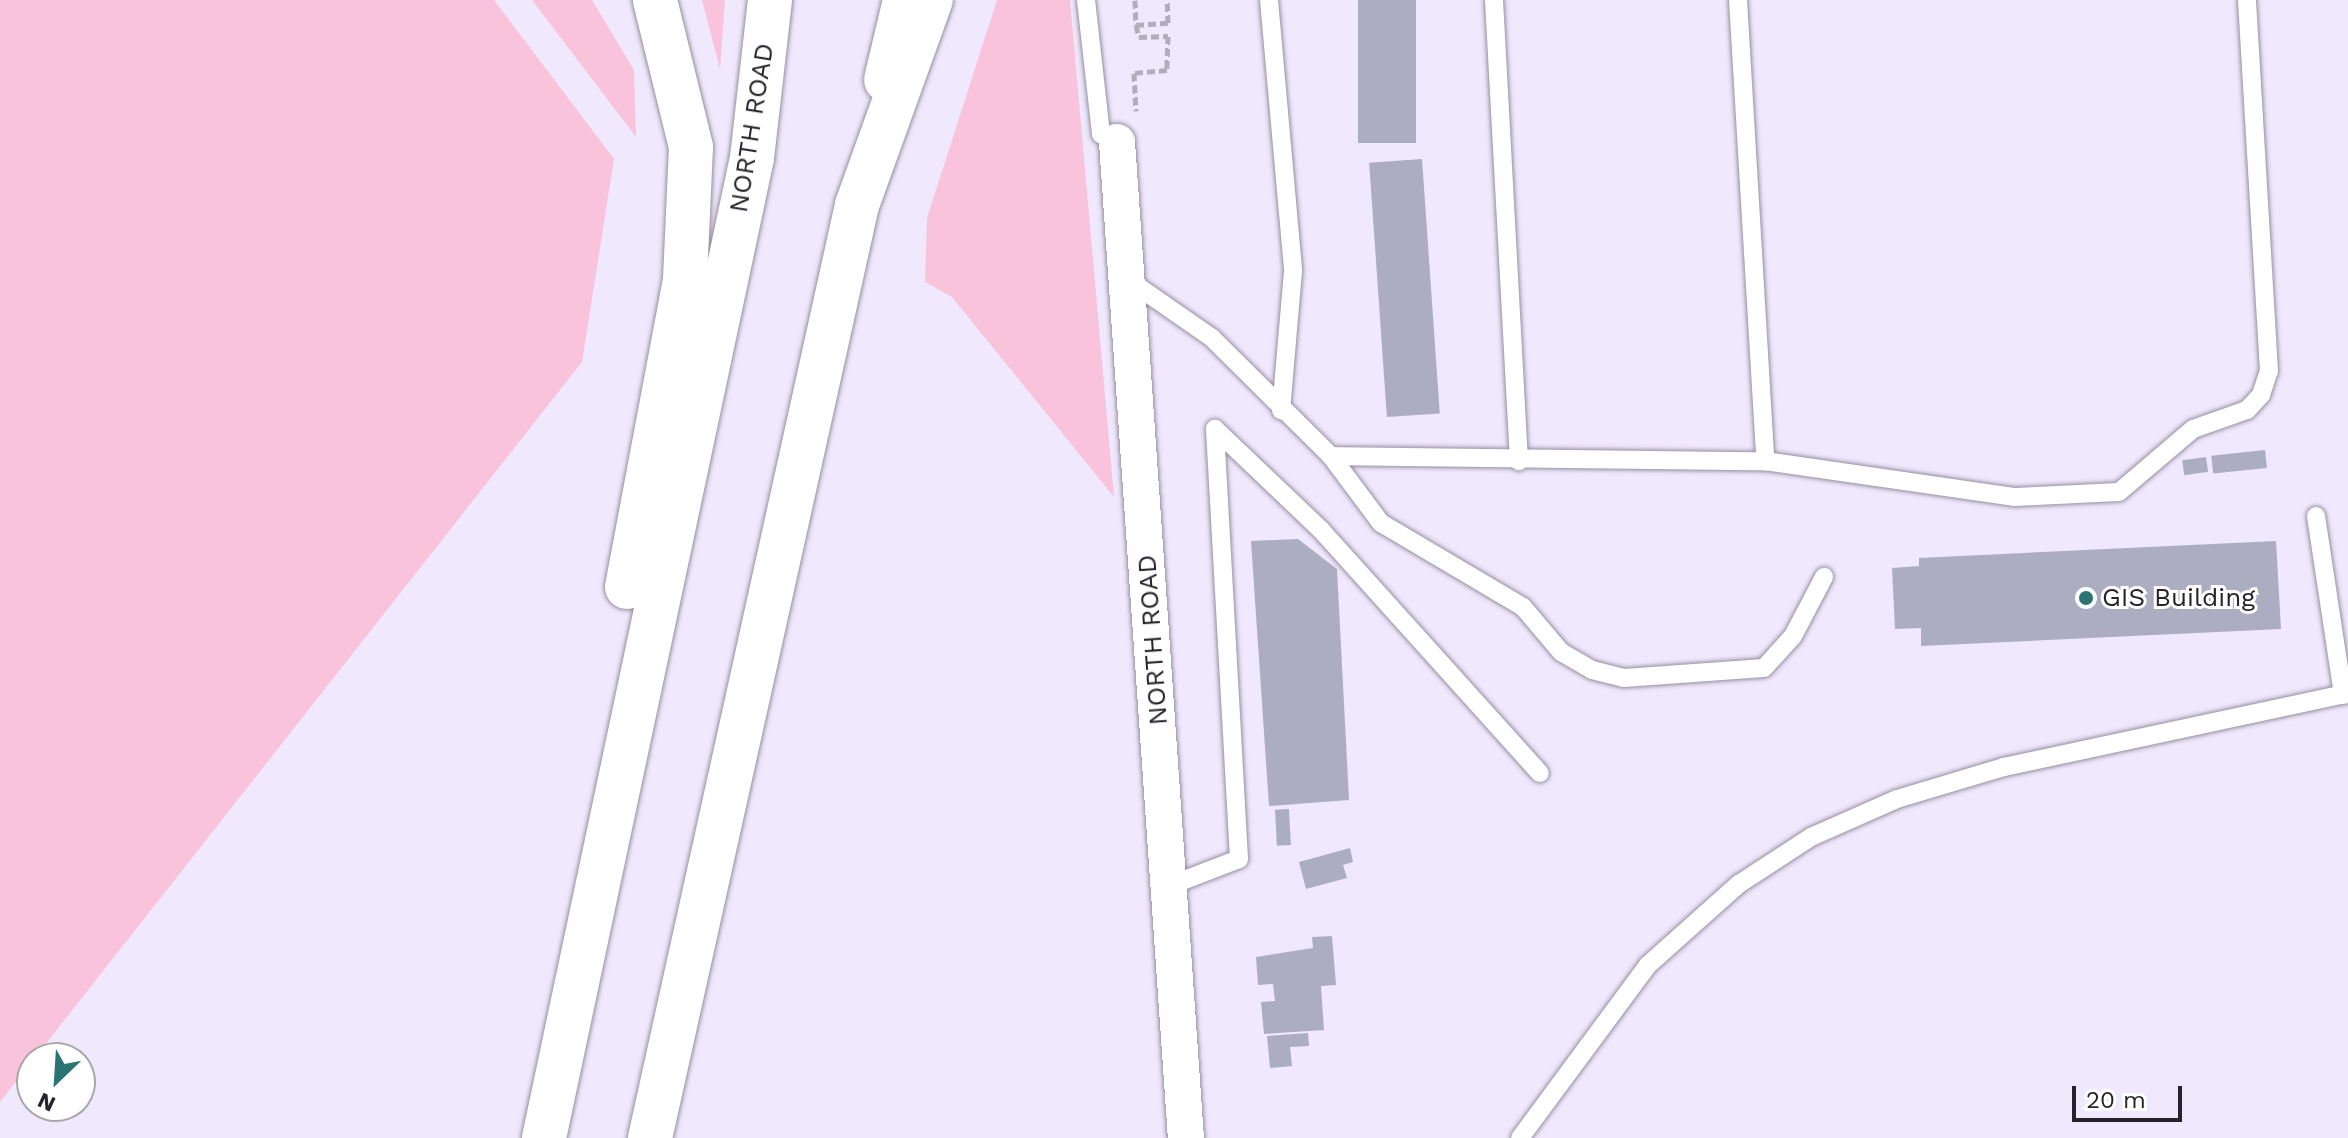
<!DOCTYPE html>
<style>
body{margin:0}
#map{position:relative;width:2348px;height:1138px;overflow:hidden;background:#f0e8fc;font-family:"Work Sans",sans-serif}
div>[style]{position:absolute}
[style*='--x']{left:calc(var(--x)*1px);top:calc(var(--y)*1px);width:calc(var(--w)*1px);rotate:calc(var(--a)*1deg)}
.green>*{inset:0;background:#f9c3dc}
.building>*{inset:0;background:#acadc0;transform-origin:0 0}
.path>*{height:5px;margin-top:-2.5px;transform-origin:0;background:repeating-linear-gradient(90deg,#b3acbc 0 8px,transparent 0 12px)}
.roads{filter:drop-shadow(0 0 2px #968fa1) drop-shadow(0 0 2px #968fa1)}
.lane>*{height:18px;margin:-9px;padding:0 9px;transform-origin:9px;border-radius:9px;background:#fff}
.street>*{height:36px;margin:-18px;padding:0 18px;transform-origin:18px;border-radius:18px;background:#fff}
.secondary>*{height:44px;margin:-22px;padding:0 22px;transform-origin:22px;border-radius:22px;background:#fff}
.highway>*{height:44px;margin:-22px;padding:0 22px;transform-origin:22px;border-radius:22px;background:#fff}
.dots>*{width:22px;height:22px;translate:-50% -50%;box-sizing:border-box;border:4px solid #fff;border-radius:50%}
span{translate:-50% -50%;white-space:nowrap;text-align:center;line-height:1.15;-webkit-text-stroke:6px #fff;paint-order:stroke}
.street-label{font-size:26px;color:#26232a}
.poi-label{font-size:26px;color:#26232a}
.left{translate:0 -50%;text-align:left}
.north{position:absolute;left:16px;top:1042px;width:80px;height:80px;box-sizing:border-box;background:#fff;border:2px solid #a8a7aa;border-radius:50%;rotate:205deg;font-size:22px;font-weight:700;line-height:32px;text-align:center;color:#26232a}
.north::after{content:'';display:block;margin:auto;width:28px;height:36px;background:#2a7473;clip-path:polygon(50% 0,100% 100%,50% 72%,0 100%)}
.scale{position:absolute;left:2072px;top:1086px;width:110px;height:36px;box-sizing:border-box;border:4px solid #26232a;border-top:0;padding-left:10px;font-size:24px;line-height:28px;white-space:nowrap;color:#26232a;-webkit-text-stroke:6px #fff;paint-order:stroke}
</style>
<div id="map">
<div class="green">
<div style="clip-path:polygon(0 0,494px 0,614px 159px,582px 362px,0 1102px)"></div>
<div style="clip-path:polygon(532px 0,592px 0,634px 70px,636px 137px)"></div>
<div style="clip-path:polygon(702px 0,725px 0,720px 69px)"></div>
<div style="clip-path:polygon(997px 0,1070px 0,1114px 497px,952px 297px,925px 282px,927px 218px)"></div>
</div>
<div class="building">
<div style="left:1358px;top:0;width:58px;height:143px"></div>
<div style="left:1422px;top:159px;width:255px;height:53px;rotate:86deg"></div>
<div style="left:2265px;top:450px;width:18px;height:54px;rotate:84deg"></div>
<div style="left:2206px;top:457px;width:15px;height:24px;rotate:82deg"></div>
<div style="clip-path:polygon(1298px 539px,1337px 569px,1349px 800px,1269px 806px,1251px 541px)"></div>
<div style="clip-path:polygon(2276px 541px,2281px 629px,1921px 646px,1921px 628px,1895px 629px,1892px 568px,1919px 566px,1919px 558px)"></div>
<div style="left:1289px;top:809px;width:36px;height:14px;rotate:87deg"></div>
<div style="clip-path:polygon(1350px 848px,1353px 862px,1343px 865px,1347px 878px,1306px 889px,1299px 862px)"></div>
<div style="clip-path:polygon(1332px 936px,1336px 985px,1321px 986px,1324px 1030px,1264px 1034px,1261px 1002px,1275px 1001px,1273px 984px,1258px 985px,1256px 957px,1313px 948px,1312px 937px)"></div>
<div style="clip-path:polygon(1308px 1033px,1309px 1046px,1290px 1047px,1292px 1066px,1270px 1068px,1267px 1036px)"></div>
</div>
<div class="path">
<div style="--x:1135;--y:0;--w:25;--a:88"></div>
<div style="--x:1136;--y:25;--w:32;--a:-4"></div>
<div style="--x:1168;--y:23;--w:23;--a:-92"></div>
<div style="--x:1136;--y:25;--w:12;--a:76"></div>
<div style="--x:1139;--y:37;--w:29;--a:-2"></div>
<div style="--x:1168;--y:36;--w:34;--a:92"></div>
<div style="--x:1167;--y:70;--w:33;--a:175"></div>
<div style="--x:1134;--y:73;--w:38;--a:87"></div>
</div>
<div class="roads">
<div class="lane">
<div style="--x:1086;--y:0;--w:135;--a:83.6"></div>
<div style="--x:1101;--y:134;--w:18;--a:27"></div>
<div style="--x:1269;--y:0;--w:272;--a:84.9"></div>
<div style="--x:1293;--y:271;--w:140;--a:94.9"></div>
<div style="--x:1494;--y:0;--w:462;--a:86.9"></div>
<div style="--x:1738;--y:0;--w:462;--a:86.6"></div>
<div style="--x:1130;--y:281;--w:100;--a:34.8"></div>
<div style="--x:1212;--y:338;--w:168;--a:44.8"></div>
<div style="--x:1331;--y:456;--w:434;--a:0.7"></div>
<div style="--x:1765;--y:461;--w:253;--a:8.2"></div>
<div style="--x:2015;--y:497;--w:104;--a:-2.8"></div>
<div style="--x:2119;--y:492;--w:97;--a:-40.4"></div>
<div style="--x:2193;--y:429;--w:57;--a:-19.4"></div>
<div style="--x:2247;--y:410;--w:21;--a:-47"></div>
<div style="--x:2261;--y:395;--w:25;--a:-72"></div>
<div style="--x:2269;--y:371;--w:372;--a:-93.4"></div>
<div style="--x:1331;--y:456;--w:84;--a:53.3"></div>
<div style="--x:1381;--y:523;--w:165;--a:30.6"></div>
<div style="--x:1523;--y:607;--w:59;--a:49.8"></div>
<div style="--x:1561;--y:652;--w:36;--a:30"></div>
<div style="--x:1592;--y:670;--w:33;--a:14"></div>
<div style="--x:1624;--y:678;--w:140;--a:-4.1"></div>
<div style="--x:1764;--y:668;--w:43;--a:-47.8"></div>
<div style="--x:1793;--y:636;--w:67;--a:-62.3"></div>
<div style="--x:2316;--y:516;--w:181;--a:81.4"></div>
<div style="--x:1169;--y:886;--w:75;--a:-21.1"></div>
<div style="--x:1239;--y:859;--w:431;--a:-93.2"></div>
<div style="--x:1215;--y:429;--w:146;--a:43.6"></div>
<div style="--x:1321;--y:530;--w:327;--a:48"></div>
<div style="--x:1520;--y:1138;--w:215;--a:-53.5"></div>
<div style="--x:1648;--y:965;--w:122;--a:-41.7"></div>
<div style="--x:1739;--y:884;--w:86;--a:-33.1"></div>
<div style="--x:1811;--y:837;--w:94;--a:-23.8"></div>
<div style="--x:1897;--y:799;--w:112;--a:-16.7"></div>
<div style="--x:2004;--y:767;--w:352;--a:-12.1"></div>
</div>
<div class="street">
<div style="--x:1117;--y:142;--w:998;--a:86.04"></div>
</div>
<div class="secondary">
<div style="--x:886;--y:80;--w:82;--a:-76.6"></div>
</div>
<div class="highway">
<div style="--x:627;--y:587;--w:313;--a:-79.3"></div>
<div style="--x:685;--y:279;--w:132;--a:-87.4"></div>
<div style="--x:691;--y:147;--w:151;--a:-103.8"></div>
<div style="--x:544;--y:1138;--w:1002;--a:-78.02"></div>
<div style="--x:752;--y:158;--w:159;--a:-83.5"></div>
<div style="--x:650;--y:1138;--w:956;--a:-77.49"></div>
<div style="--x:857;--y:205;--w:218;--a:-70.2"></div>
</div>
</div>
<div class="dots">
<div style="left:2086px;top:598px;background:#2a7473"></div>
</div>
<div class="street-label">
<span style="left:752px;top:128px;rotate:-81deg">NORTH ROAD</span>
<span style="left:1153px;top:640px;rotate:-94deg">NORTH ROAD</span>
</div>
<div class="poi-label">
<span class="left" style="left:2102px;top:598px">GIS Building</span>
</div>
<div class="north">N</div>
<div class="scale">20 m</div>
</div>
